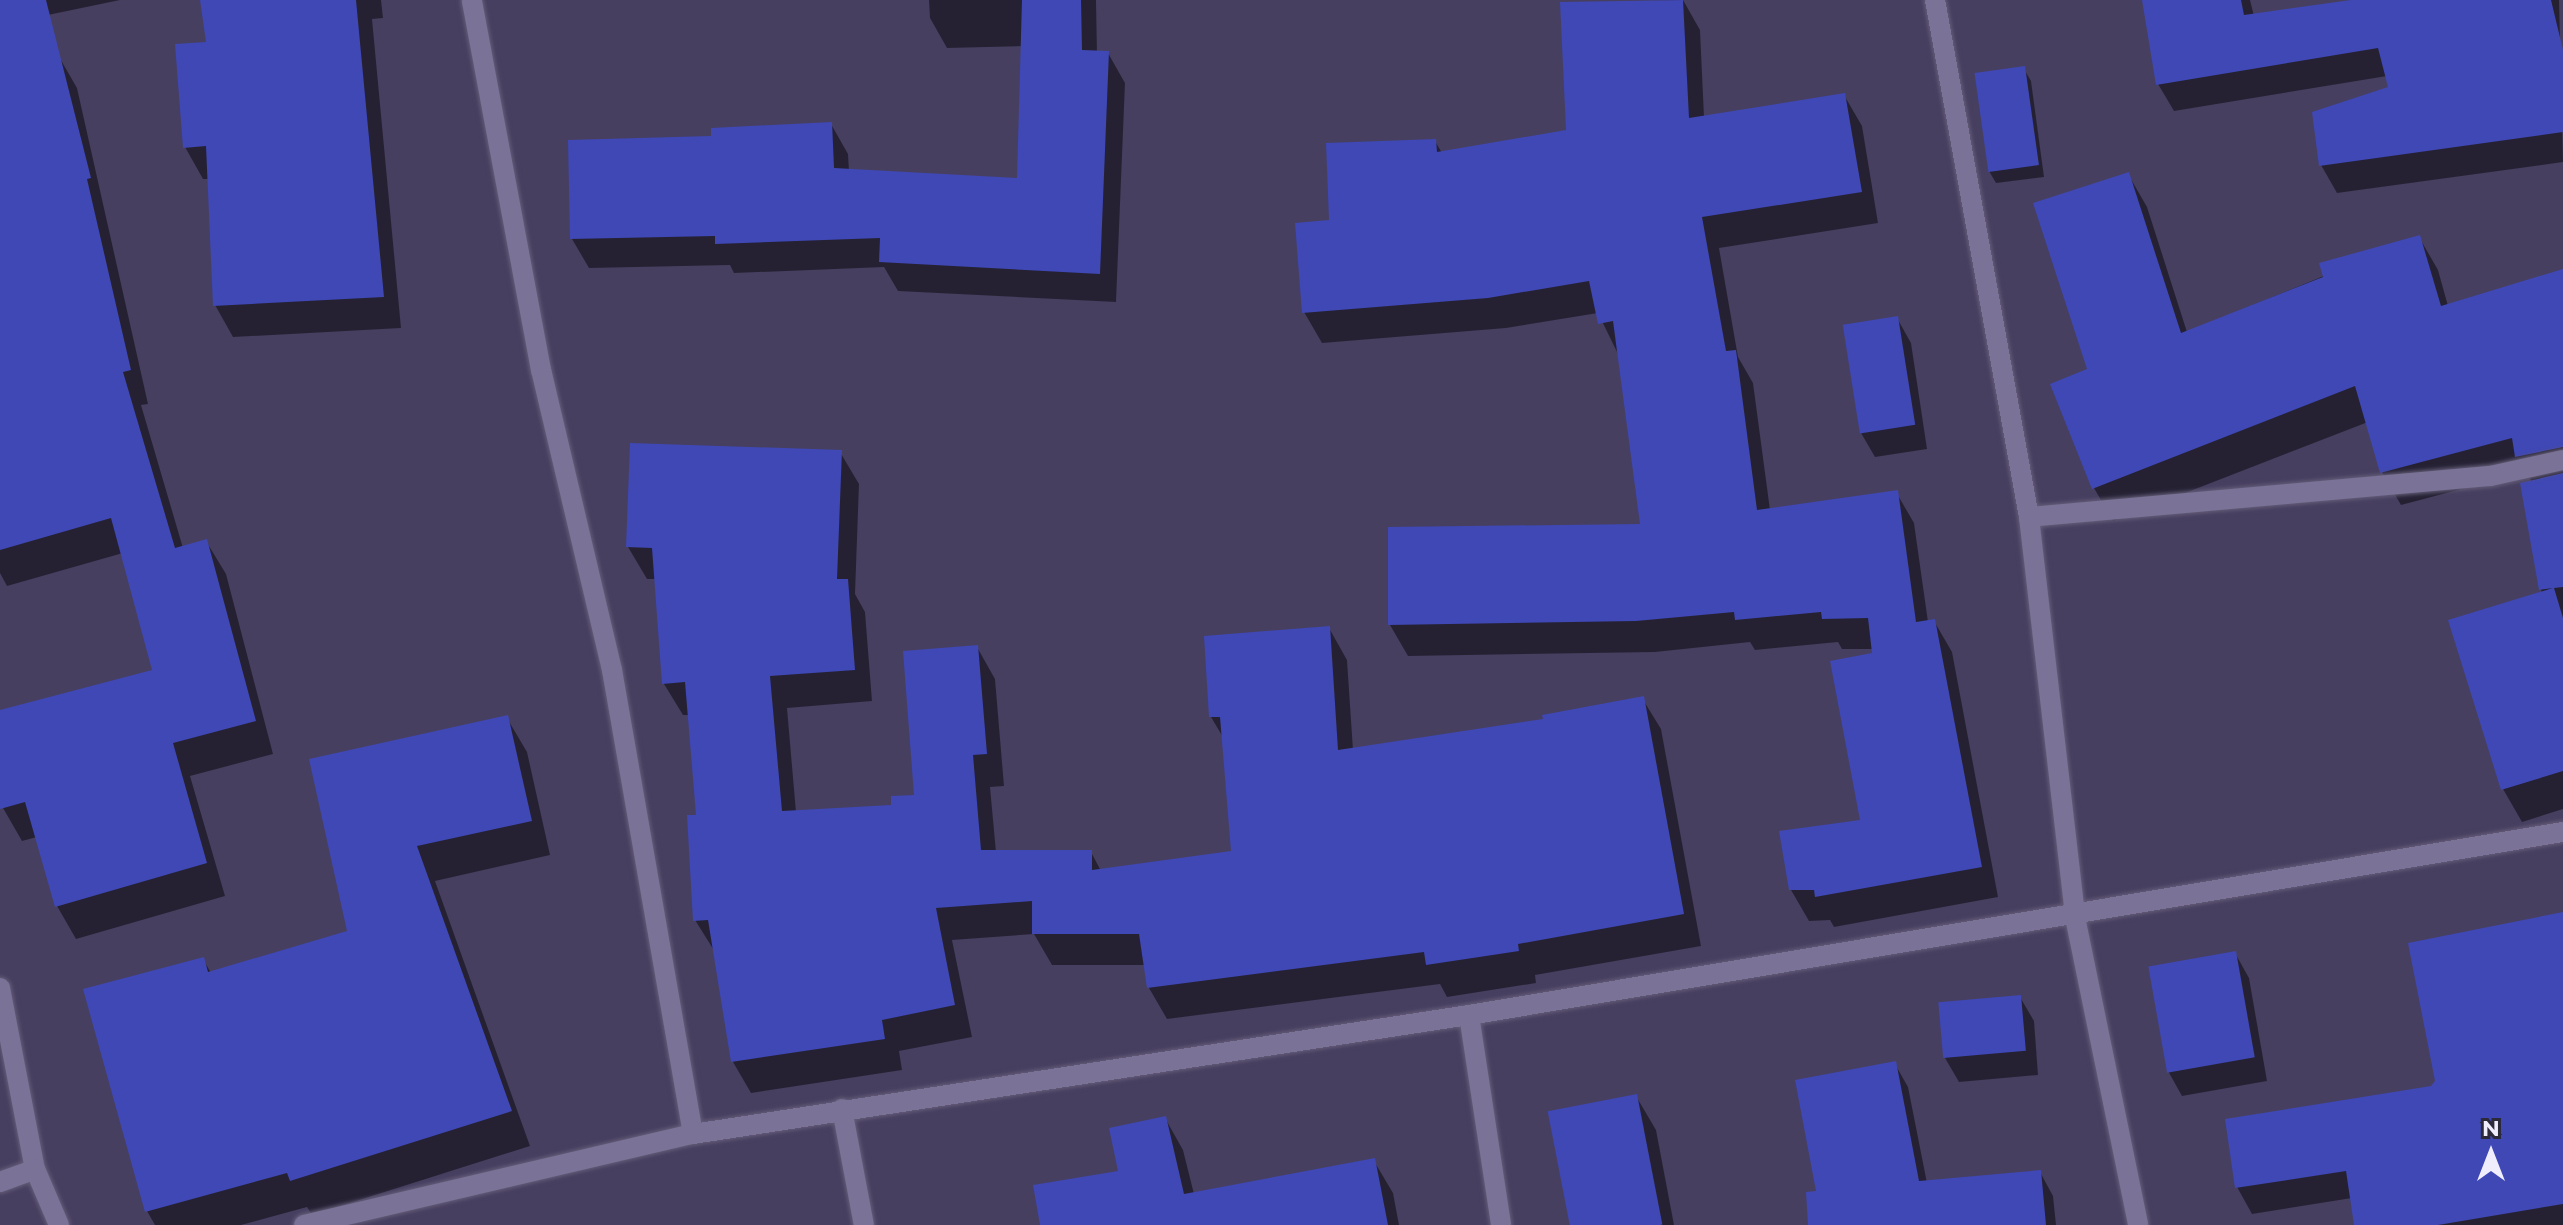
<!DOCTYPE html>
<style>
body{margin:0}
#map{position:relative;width:2563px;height:1225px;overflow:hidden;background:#473f60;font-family:Montserrat,sans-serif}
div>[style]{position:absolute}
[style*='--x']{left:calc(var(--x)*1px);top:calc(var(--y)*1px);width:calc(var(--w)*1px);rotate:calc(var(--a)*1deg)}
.shadow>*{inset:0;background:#0007}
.building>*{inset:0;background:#3f48b5;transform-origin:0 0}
.roads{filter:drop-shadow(0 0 2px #645d78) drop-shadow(0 0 2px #645d78)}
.minor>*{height:20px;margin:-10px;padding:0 10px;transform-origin:10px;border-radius:10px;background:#7a7397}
span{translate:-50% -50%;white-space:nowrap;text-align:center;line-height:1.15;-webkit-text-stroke:7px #2c2938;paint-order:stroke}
.north{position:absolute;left:2451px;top:1113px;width:80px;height:80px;-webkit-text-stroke:6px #2c2938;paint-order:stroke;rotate:0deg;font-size:22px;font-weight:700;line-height:32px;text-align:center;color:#f0edfd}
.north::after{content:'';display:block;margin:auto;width:28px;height:36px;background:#f0edfd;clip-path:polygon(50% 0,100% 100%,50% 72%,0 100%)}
</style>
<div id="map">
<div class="shadow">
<div style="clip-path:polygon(0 0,120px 0,0 25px)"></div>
<div style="clip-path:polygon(202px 0,381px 0,383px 18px,372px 19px,401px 328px,233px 337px,215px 305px,209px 179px,203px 179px,185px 147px,208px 44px)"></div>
<div style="clip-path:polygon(929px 0,1096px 0,1097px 53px,1108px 53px,1125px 83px,1116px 302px,898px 291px,884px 267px,734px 273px,730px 265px,589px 268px,572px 239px,713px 138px,831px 124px,848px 154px,849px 171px,1019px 180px,1023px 46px,947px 48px,930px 18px)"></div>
<div style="clip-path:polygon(1683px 0,1700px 30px,1704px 117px,1844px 95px,1862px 126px,1878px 223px,1719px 248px,1738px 357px,1753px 383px,1770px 510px,1896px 492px,1914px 523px,1928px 622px,1934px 621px,1952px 652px,1998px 897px,1834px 927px,1830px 920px,1809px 921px,1791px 890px,1862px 822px,1874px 649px,1842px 649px,1838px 642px,1755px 650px,1750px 642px,1655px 652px,1408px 656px,1390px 625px,1642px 525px,1618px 354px,1598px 313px,1506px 328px,1322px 343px,1304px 312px,1331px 222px,1435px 141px,1442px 153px,1568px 132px,1562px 4px)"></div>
<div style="clip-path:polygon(2144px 0,2250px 0,2254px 16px,2365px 0,2559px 0,2563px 162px,2337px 193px,2321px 165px,2390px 88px,2387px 76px,2174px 111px,2158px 84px)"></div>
<div style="clip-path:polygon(58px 55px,77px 88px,148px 404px,141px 405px,183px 548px,206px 541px,226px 574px,273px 754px,190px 776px,225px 896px,76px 939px,57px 906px,37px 837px,22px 841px,3px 808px,0 712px,154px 671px,123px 553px,7px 586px,0 573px,0 59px)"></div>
<div style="clip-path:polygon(2024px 69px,2031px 81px,2044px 177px,1996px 183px,1989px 171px)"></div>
<div style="clip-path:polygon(2128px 174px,2147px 207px,2187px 332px,2419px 237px,2438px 270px,2448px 306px,2563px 272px,2563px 809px,2522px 822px,2503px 789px,2542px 594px,2522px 484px,2532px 482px,2526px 472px,2401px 505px,2382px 472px,2368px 422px,2113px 521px,2094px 488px,2053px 385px,2090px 371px)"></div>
<div style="clip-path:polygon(1897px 318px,1911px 343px,1927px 449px,1875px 457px,1861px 433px)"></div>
<div style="clip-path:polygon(840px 452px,859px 484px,855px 594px,865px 612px,872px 701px,787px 708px,796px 812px,894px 807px,917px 796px,977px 647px,995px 679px,1004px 786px,990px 787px,996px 852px,1091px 852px,1101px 871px,1233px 853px,1224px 739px,1211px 717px,1329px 628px,1347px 660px,1353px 750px,1545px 720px,1642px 698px,1661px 729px,1701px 946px,1535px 975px,1536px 983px,1447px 997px,1440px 984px,1167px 1019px,1149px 988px,1146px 965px,1052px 965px,1034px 934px,952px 940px,972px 1037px,899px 1051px,902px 1070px,751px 1093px,733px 1062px,715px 952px,695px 920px,698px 817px,689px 715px,683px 715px,664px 684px,657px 579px,647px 579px,628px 547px)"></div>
<div style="clip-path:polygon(507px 718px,527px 752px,550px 855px,435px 881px,530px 1146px,312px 1215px,307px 1207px,241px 1225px,155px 1225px,147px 1211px,203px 959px,211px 973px,350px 933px)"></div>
<div style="clip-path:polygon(2563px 914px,2563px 1225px,2356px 1225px,2352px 1198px,2252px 1214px,2237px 1187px,2432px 1088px)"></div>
<div style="clip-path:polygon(2235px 953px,2249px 978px,2267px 1081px,2182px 1096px,2168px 1071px)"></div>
<div style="clip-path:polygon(2020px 997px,2034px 1021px,2038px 1075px,1959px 1082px,1945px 1058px)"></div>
<div style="clip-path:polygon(1895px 1064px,1908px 1087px,1927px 1183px,2040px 1172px,2053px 1196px,2056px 1225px,1843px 1225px)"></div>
<div style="clip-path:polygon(1636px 1096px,1656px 1130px,1674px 1225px,1572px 1225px)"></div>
<div style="clip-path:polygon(1165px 1118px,1183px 1150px,1194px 1194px,1374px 1161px,1393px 1193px,1399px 1225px,1042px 1225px,1120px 1173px)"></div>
</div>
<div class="building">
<div style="clip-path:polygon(0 0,46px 0,91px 178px,87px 179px,131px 370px,123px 372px,175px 548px,207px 539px,256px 721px,173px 743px,207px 863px,55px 907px,25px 802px,0 809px,0 710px,152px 670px,111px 518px,0 550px)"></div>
<div style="clip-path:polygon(200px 0,356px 0,384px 297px,213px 306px,206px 146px,183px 148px,175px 44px,206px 42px)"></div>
<div style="clip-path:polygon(1022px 0,1081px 0,1082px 50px,1109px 51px,1100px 274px,879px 262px,880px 238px,715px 244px,715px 236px,570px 239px,568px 140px,711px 136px,711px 128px,832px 122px,834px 168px,1017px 178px)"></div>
<div style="clip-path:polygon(1683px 0,1689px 118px,1845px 93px,1862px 192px,1702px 217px,1726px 351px,1736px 350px,1757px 510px,1898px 490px,1916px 622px,1935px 619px,1982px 867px,1815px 897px,1814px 890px,1789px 890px,1779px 831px,1860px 820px,1830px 661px,1872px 653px,1868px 618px,1822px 619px,1821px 612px,1735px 620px,1734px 612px,1636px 621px,1388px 625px,1388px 527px,1640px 524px,1613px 321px,1598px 324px,1589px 281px,1488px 298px,1302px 313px,1295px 223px,1329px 220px,1326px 143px,1436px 139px,1437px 152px,1566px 130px,1560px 2px)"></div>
<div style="clip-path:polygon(2142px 0,2241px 0,2244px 15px,2351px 0,2551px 0,2563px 50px,2563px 132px,2319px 166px,2312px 112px,2388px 87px,2378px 48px,2156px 85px)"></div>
<div style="left:2025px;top:66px;width:100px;height:51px;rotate:82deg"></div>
<div style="clip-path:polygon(2129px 172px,2181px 333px,2323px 277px,2319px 263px,2420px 235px,2441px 306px,2563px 269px,2563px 447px,2515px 457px,2512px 438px,2380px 473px,2355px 386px,2092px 489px,2050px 384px,2087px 369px,2033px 203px)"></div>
<div style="left:1898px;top:316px;width:110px;height:56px;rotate:81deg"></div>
<div style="clip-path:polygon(630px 443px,842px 450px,837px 579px,848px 579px,855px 670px,770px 676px,782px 811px,891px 805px,891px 796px,914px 795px,903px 651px,978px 645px,987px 754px,973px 755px,981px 850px,1092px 850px,1092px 870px,1231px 851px,1220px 717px,1209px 717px,1204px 636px,1330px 626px,1338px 750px,1543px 719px,1542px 715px,1644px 696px,1684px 914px,1518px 944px,1519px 951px,1426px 965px,1424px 952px,1147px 988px,1139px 934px,1032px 934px,1032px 901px,936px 908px,955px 1005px,882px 1020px,885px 1039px,731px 1062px,708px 920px,693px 921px,687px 815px,696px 815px,685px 682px,662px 684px,652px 548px,626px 547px)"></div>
<div style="clip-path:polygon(2563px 473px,2563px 587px,2554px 588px,2563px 618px,2563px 771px,2501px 790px,2448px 620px,2553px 588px,2539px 590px,2520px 483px)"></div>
<div style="clip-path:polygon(508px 715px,532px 821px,417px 846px,512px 1111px,290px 1181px,287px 1173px,145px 1212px,83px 989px,204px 957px,208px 972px,347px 931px,309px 759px)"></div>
<div style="clip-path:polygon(2563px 912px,2563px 1204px,2438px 1225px,2354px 1225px,2346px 1171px,2235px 1188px,2225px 1119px,2431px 1086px,2435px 1081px,2408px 943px)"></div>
<div style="left:2236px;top:951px;width:108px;height:89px;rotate:80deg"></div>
<div style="left:2021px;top:995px;width:56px;height:83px;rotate:85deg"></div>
<div style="clip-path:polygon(1896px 1061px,1919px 1181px,2041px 1170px,2046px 1225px,1808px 1225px,1806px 1192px,1816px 1191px,1795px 1080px)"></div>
<div style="left:1637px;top:1094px;width:133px;height:91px;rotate:79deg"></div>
<div style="clip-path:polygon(1166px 1116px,1184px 1194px,1375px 1158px,1388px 1225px,1040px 1225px,1033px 1185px,1118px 1171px,1109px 1128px)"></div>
</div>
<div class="roads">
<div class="minor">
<div style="--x:1935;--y:0;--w:525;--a:79.7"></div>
<div style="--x:2029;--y:517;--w:403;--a:83.4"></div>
<div style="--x:2075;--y:917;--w:314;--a:78.4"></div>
<div style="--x:2029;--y:517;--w:463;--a:-5.1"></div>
<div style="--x:2490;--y:476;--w:75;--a:-12.4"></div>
<div style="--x:0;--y:988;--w:184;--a:79.1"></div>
<div style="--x:35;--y:1169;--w:61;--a:66.8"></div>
<div style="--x:1469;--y:1015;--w:212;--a:81.3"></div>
<div style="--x:842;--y:1109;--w:118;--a:79.3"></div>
<div style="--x:693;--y:1134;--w:785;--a:-8.72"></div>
<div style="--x:1469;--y:1015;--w:1109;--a:-9.5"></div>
<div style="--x:0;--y:1182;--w:37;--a:-20"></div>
<div style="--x:304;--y:1225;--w:400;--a:-13.2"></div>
<div style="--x:693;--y:1134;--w:471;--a:-99.9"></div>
<div style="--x:612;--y:670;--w:308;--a:-103.3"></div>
<div style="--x:541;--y:370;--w:376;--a:-100.6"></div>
</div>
</div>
<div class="north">N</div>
</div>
